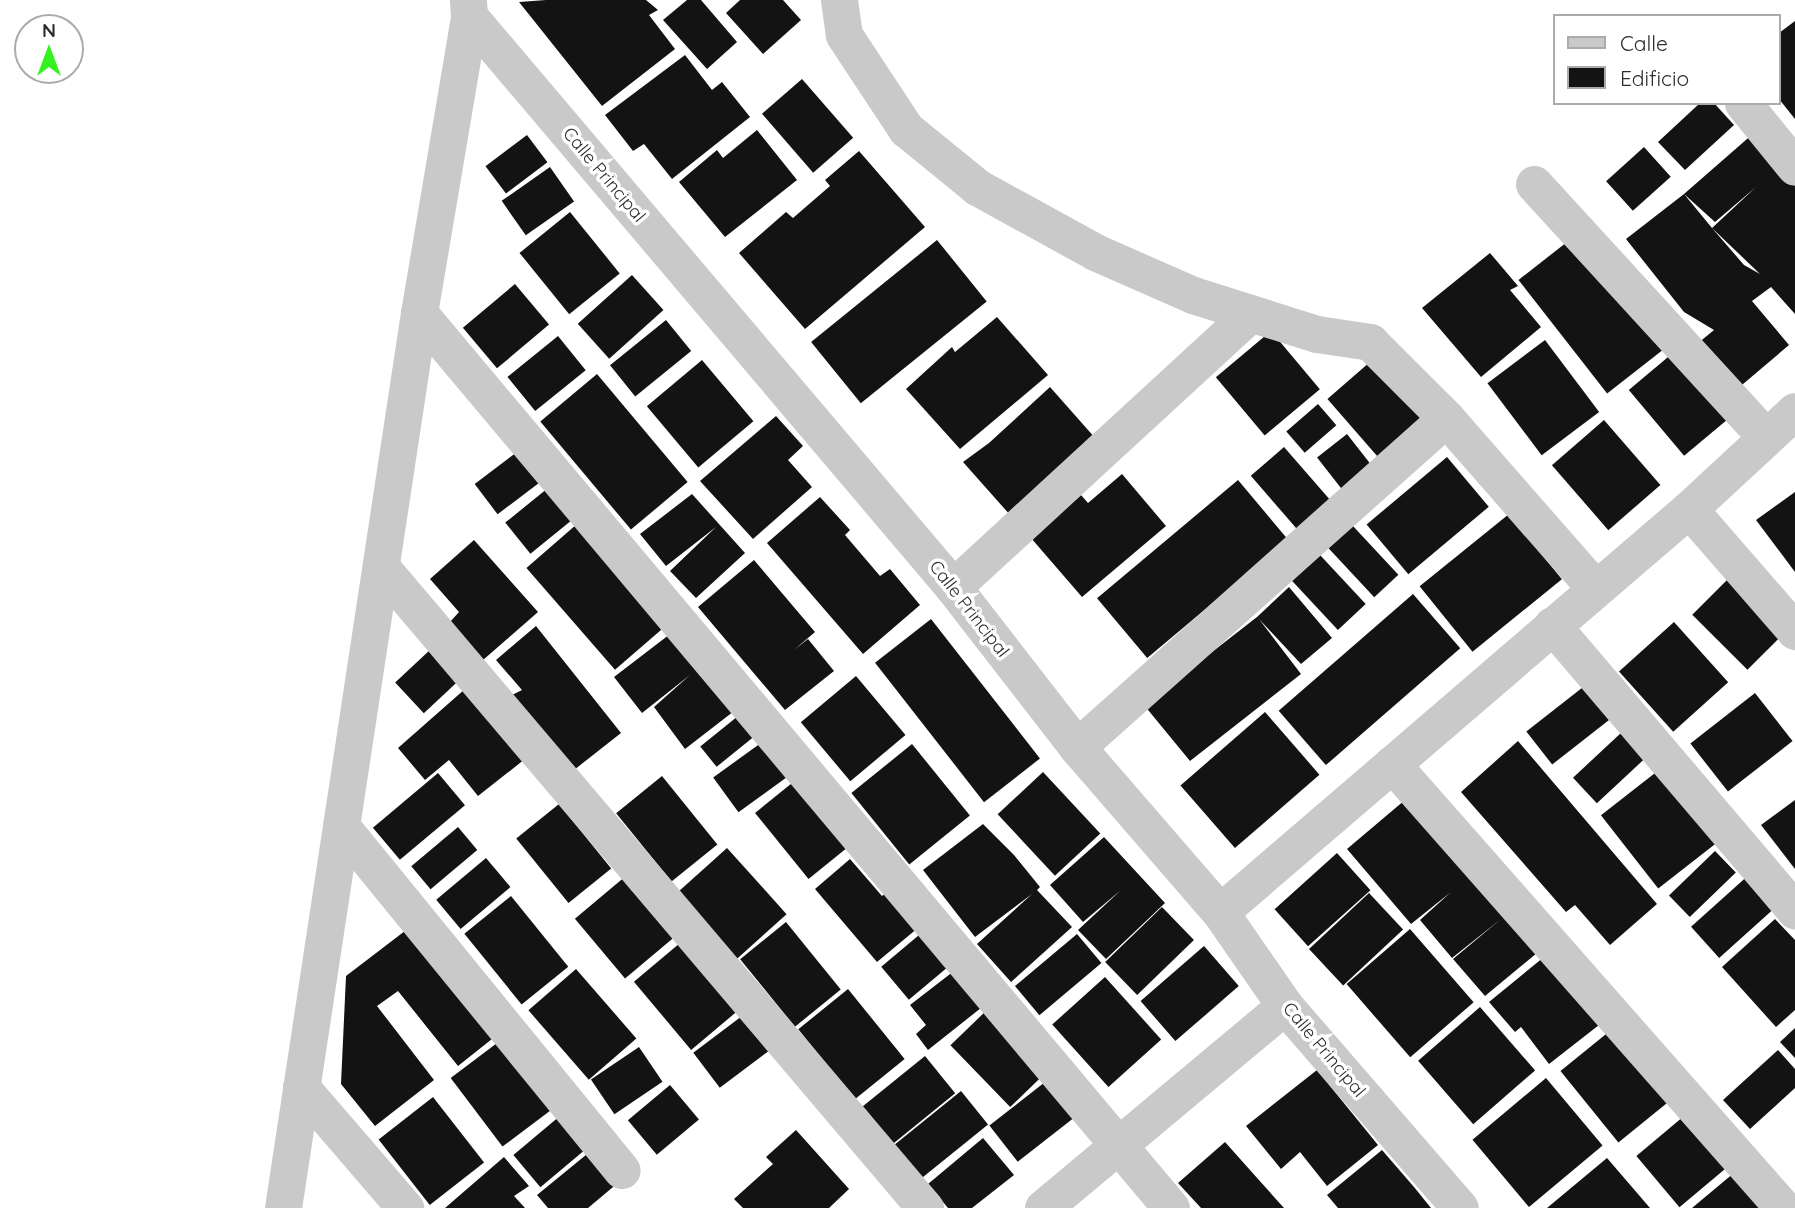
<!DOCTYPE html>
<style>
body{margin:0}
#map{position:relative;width:1795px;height:1208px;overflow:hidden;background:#fff;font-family:Quicksand,sans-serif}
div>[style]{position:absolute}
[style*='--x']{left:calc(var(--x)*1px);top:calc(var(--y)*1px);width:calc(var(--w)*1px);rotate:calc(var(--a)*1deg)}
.building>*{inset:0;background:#131313;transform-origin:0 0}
.street>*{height:37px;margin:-18.5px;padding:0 18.5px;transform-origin:18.5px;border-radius:18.5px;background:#c9c9c9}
span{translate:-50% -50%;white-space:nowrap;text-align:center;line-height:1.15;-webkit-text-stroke:7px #fff;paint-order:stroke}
.street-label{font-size:18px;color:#2c2c2c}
.legend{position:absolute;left:1553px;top:14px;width:228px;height:91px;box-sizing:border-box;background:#fff;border:2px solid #ababab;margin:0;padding:9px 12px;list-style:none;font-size:21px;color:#2c2c2c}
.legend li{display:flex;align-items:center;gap:14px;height:35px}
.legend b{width:35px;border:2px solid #ababab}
.north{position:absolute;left:14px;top:14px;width:70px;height:70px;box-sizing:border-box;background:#fff;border:2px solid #ababab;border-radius:50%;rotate:0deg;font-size:19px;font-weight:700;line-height:28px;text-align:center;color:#2c2c2c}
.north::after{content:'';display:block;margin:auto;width:24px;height:32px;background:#33f220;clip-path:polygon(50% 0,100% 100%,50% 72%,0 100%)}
</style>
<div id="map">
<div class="building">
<div style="clip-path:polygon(546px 0,646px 0,658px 10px,649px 15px,675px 49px,602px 106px,519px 2px)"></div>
<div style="clip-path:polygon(687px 0,701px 0,737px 42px,707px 69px,663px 20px)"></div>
<div style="clip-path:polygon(740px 0,783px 0,801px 20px,763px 54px,726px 13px)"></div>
<div style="clip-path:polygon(1795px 21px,1795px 119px,1779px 99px,1779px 33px)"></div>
<div style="clip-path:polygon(685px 55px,712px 90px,722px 82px,750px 117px,672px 179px,644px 144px,633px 151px,605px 115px)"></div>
<div style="left:802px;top:79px;width:78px;height:53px;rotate:49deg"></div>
<div style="clip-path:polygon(1700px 103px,1714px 103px,1734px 125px,1685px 170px,1658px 142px)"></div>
<div style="clip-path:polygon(757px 130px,797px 180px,725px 237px,679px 182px,717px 150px,723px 158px)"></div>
<div style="clip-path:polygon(1755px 132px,1795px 177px,1795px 314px,1771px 287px,1752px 301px,1789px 345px,1736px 390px,1697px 344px,1714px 330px,1684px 312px,1626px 239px,1684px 194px,1712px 228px,1744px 265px,1760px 274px,1712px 228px,1756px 187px,1715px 222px,1684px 194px)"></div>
<div style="left:527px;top:135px;width:34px;height:52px;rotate:53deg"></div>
<div style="left:1644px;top:147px;width:40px;height:51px;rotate:48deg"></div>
<div style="clip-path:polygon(859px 151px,925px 227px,805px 329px,739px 253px,786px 212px,793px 218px,830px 186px,825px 180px)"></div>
<div style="left:550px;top:167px;width:42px;height:59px;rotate:55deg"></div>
<div style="left:570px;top:212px;width:79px;height:65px;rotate:51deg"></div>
<div style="left:1576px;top:235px;width:144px;height:73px;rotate:52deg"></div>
<div style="left:937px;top:240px;width:79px;height:162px;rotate:51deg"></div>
<div style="clip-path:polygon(1490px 253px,1518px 286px,1510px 290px,1541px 327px,1481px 377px,1422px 308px)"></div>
<div style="left:632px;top:275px;width:47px;height:73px;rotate:48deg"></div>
<div style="left:515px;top:284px;width:53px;height:68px;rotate:50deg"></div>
<div style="clip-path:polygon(997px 317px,1048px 375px,960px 449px,906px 389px,952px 347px,955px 352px)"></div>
<div style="left:666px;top:320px;width:40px;height:72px;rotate:51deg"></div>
<div style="left:1271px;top:331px;width:76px;height:72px;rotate:50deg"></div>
<div style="left:558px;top:336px;width:44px;height:65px;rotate:51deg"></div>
<div style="left:1545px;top:340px;width:90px;height:72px;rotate:53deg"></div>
<div style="left:1674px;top:352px;width:86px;height:59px;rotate:50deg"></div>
<div style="left:1378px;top:355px;width:84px;height:67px;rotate:49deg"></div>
<div style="left:702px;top:360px;width:80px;height:72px;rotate:50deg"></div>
<div style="left:597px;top:374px;width:141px;height:74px;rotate:50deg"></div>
<div style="clip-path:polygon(1050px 387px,1096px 439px,1011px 516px,963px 462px,989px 443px)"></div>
<div style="left:1318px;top:404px;width:28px;height:42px;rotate:49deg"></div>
<div style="clip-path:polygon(776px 416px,803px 446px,788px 460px,812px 487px,753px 539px,700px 481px)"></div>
<div style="left:1604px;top:420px;width:86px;height:69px;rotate:49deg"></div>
<div style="left:1347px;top:434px;width:48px;height:38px;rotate:52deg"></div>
<div style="left:1284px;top:447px;width:74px;height:44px;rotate:49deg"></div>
<div style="left:521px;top:449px;width:38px;height:58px;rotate:53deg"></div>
<div style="left:1447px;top:457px;width:65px;height:105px;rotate:50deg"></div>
<div style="clip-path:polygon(1122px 474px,1166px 526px,1082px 597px,1031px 538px,1081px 495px,1088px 503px)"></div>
<div style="left:1238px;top:480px;width:78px;height:184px;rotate:50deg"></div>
<div style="left:548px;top:488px;width:40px;height:55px;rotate:51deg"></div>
<div style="clip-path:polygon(1795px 492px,1795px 572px,1756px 520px)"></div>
<div style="clip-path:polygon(692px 494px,745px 553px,696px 598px,670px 571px,716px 527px,666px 566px,640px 534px)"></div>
<div style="clip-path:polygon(820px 497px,850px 530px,845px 535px,880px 576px,890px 569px,920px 605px,863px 654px,767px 543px)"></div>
<div style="left:1509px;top:514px;width:84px;height:115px;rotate:51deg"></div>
<div style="left:577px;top:524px;width:135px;height:67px;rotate:49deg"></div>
<div style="left:1352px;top:525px;width:68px;height:33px;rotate:47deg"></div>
<div style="clip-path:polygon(474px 540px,538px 612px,483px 660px,450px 622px,459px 612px,430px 579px)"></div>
<div style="left:1320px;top:555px;width:67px;height:38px;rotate:47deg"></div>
<div style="clip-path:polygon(754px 560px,815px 632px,794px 650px,808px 639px,834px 671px,785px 710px,698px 607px)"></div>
<div style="left:1734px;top:573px;width:78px;height:59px;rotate:45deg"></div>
<div style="clip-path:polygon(1289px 587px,1332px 638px,1301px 664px,1259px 619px,1301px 674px,1190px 761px,1144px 705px,1257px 617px)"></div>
<div style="left:1413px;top:594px;width:72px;height:178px;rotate:49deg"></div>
<div style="left:931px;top:619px;width:177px;height:71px;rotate:52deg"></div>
<div style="left:1674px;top:622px;width:81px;height:74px;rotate:48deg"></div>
<div style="clip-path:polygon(536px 626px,621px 733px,574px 770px,512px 695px,522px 690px,496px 660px)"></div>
<div style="clip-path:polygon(674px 631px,738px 708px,685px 749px,654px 707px,690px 675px,642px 713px,614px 677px)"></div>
<div style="left:431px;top:649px;width:42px;height:49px;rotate:47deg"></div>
<div style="left:856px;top:676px;width:77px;height:72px;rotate:50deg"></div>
<div style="left:1587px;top:684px;width:42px;height:77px;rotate:52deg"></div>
<div style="clip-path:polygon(465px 689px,525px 759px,478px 796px,449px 760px,425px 780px,398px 748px)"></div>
<div style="left:1755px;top:693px;width:61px;height:82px;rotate:52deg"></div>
<div style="left:743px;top:712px;width:26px;height:55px;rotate:51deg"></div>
<div style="left:1265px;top:712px;width:83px;height:112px;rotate:49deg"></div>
<div style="left:1622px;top:732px;width:35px;height:67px;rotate:47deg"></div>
<div style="left:769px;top:737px;width:43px;height:69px;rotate:54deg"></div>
<div style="clip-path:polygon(1518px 741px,1657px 904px,1610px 945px,1575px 905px,1566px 912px,1461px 792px)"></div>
<div style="left:912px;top:744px;width:92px;height:78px;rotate:51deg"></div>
<div style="left:1664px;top:766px;width:93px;height:80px;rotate:52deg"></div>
<div style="left:1043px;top:772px;width:84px;height:62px;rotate:47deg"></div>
<div style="left:438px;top:773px;width:42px;height:85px;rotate:50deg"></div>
<div style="left:662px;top:776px;width:88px;height:59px;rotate:51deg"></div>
<div style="left:797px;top:779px;width:85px;height:54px;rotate:51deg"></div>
<div style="clip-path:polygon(1412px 794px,1543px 948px,1485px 996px,1453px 959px,1501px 919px,1452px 958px,1420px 920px,1451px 892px,1411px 924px,1347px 849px)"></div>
<div style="clip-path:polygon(1795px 800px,1795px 869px,1761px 825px)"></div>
<div style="left:559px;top:804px;width:83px;height:55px;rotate:51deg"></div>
<div style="clip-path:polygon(983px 824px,1014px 855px,1040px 887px,1037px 890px,1072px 927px,1011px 982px,977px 944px,1032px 894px,975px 937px,923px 870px)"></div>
<div style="left:458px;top:827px;width:30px;height:61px;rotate:50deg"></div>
<div style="clip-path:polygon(1104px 837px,1165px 903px,1106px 959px,1078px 930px,1121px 890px,1083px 922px,1050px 885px)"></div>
<div style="left:727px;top:848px;width:89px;height:67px;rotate:48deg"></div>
<div style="left:1715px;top:851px;width:30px;height:64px;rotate:46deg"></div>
<div style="left:1337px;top:853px;width:50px;height:84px;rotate:48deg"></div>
<div style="left:486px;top:858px;width:38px;height:65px;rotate:50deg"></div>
<div style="clip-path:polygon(850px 859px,882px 896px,894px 886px,925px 922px,877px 962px,815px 889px)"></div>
<div style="left:1752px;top:872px;width:42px;height:82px;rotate:48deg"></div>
<div style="left:627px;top:875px;width:78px;height:68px;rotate:50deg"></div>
<div style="left:1369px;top:893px;width:50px;height:82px;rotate:47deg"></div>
<div style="left:511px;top:896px;width:91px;height:60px;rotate:51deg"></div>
<div style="left:1162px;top:907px;width:46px;height:79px;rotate:46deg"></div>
<div style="clip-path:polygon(1775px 919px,1795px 940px,1795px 1010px,1776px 1027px,1722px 967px)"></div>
<div style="clip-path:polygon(418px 921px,497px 1035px,458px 1066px,398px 991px,377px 1006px,434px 1080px,375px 1126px,341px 1084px,346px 976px)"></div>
<div style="left:786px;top:922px;width:87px;height:59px;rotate:51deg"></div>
<div style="left:931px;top:925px;width:43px;height:65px;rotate:50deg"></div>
<div style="left:1410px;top:929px;width:97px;height:84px;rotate:49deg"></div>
<div style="left:1077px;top:934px;width:38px;height:81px;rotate:50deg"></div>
<div style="left:686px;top:938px;width:89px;height:68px;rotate:50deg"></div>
<div style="left:1204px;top:946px;width:53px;height:84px;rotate:49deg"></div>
<div style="clip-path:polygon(1544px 957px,1599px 1025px,1549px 1064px,1521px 1027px,1515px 1032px,1489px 1002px)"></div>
<div style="clip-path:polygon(963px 964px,991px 1000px,928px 1050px,916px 1034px,926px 1025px,910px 1005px)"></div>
<div style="left:576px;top:969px;width:92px;height:63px;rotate:49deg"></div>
<div style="left:1105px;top:977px;width:84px;height:71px;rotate:48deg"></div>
<div style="left:848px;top:989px;width:90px;height:64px;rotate:51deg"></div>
<div style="left:990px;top:1007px;width:86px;height:55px;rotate:46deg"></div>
<div style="left:1480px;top:1007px;width:84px;height:82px;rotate:49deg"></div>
<div style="left:750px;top:1010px;width:44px;height:71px;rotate:53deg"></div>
<div style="clip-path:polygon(1795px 1028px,1795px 1058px,1780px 1042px)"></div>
<div style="left:1611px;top:1030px;width:92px;height:65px;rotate:51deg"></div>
<div style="left:505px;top:1037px;width:86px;height:68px;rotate:53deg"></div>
<div style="left:639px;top:1047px;width:42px;height:58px;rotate:56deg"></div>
<div style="clip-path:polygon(1778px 1050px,1795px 1069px,1795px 1088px,1750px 1129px,1723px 1100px)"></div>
<div style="left:925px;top:1056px;width:48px;height:80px;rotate:51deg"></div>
<div style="clip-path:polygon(1317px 1070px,1378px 1145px,1327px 1186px,1300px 1152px,1281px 1169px,1246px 1126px)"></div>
<div style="left:1054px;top:1075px;width:46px;height:82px;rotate:52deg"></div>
<div style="left:1546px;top:1078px;width:88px;height:96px;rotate:50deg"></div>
<div style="left:670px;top:1085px;width:45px;height:55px;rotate:50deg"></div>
<div style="left:961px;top:1091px;width:43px;height:86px;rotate:51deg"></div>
<div style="left:433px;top:1097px;width:83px;height:69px;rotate:52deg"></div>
<div style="left:567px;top:1110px;width:42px;height:70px;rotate:50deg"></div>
<div style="left:1690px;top:1111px;width:67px;height:70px;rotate:50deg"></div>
<div style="clip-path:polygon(796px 1130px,849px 1189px,829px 1208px,743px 1208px,734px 1199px,773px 1164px,766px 1157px)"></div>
<div style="clip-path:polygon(983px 1138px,1014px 1175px,972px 1208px,948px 1208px,928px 1184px)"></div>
<div style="clip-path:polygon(1225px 1142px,1258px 1179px,1284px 1208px,1201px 1208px,1178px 1183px)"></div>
<div style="clip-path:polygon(592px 1150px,619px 1182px,588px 1208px,548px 1208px,537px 1195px)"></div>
<div style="clip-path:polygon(1382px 1150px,1414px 1187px,1431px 1208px,1338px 1208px,1327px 1195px)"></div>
<div style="clip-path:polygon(504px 1157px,529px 1186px,514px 1196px,525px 1208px,445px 1208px)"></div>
<div style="clip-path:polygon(1607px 1158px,1650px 1208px,1547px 1208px)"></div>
<div style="clip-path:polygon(1741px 1167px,1776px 1208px,1692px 1208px)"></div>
</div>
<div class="street">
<div style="--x:839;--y:0;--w:35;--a:82"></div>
<div style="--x:844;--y:35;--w:113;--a:56.6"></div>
<div style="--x:906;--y:129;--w:92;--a:39.2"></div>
<div style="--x:977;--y:187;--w:135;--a:28.8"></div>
<div style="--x:1095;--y:252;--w:107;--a:23.7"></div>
<div style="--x:1193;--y:295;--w:130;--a:17.5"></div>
<div style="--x:1317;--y:334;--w:54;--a:8.6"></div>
<div style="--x:1370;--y:342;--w:107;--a:45"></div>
<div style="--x:1446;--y:418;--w:226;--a:48.8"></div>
<div style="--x:469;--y:16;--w:749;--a:49.71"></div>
<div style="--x:953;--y:587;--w:202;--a:52.2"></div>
<div style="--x:1077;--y:747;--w:218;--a:49.1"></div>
<div style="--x:1220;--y:912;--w:114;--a:55.3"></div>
<div style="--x:1285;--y:1006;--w:267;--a:49.1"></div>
<div style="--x:1743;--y:103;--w:82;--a:50.9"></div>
<div style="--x:1534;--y:184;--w:342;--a:47.5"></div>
<div style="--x:419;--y:313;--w:1169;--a:49.96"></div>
<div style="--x:1689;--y:509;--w:162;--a:49"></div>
<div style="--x:381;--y:567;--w:841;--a:49.68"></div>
<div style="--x:953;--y:587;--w:402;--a:-42.6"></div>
<div style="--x:1552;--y:625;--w:375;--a:49.6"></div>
<div style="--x:1077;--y:747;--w:494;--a:-41.7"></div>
<div style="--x:1392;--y:764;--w:592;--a:48.63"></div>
<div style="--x:341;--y:826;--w:444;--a:50.8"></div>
<div style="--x:1220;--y:912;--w:618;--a:-40.67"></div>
<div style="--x:1689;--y:509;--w:144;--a:-42.8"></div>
<div style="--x:301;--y:1087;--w:160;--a:49.3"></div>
<div style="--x:283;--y:1208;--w:905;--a:-81.36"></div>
<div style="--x:419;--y:313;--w:301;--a:-80.4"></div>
<div style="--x:469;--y:16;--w:15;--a:-94"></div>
<div style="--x:1043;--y:1208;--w:315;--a:-39.9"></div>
</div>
<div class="street-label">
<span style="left:604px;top:175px;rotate:50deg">Calle Principal</span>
<span style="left:969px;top:609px;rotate:52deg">Calle Principal</span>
<span style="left:1324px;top:1050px;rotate:50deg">Calle Principal</span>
</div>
<ul class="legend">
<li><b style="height:9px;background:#c9c9c9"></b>Calle</li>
<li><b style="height:19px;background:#131313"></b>Edificio</li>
</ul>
<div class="north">N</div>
</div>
